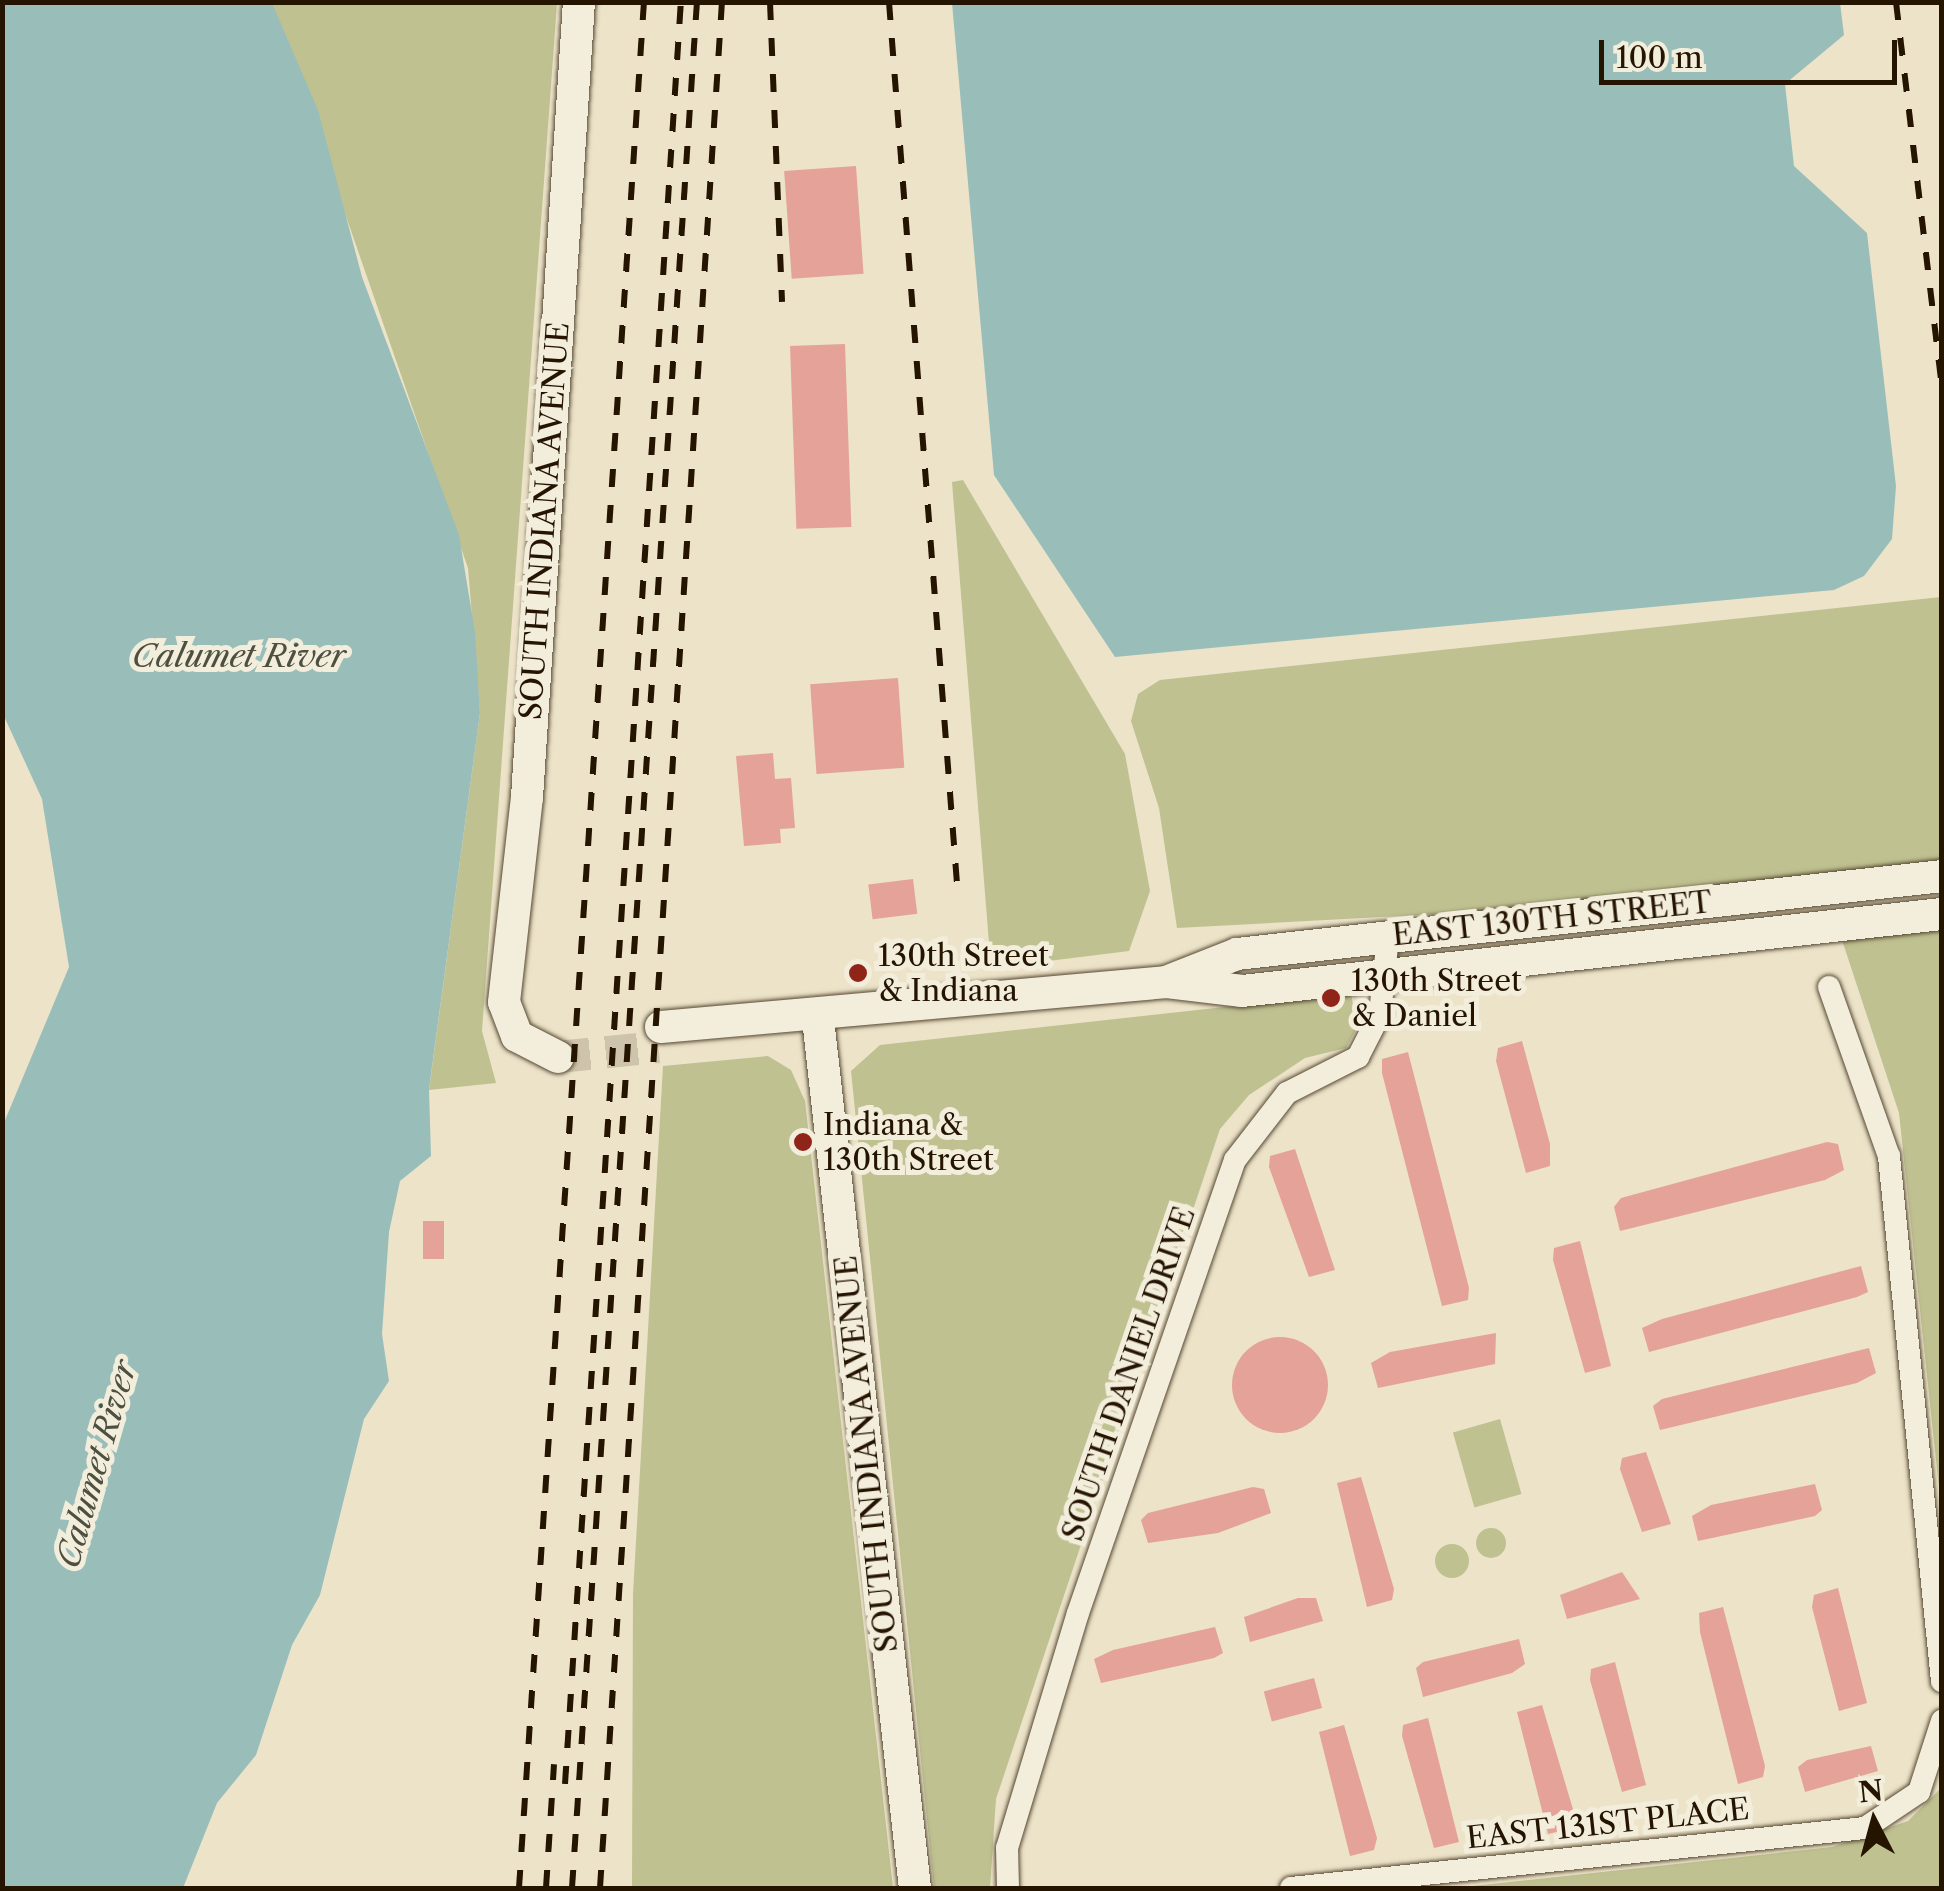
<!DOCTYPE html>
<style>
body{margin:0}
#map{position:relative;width:1944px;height:1891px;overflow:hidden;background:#ece3c9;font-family:"Libre Caslon Text",serif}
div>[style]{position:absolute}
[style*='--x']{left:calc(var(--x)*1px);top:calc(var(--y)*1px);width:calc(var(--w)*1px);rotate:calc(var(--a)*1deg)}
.green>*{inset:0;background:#bfc191;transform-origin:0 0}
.round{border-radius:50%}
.water>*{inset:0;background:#99beba}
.building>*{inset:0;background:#e4a299;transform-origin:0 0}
.secondary-tunnel>*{height:32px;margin-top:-16px;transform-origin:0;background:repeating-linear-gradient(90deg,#cec4ab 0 32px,transparent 0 48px)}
.roads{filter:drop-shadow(0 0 2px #564832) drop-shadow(0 0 2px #564832)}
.street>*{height:22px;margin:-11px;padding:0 11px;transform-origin:11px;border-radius:11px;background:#f3eddc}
.secondary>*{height:32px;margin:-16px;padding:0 16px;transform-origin:16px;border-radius:16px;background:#f3eddc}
.rail>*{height:6px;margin-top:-3px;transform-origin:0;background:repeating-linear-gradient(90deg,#241400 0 18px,transparent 0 36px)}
.dots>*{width:28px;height:28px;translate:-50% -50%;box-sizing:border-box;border:5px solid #f3eddc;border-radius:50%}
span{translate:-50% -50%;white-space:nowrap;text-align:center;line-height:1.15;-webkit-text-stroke:10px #f3eddc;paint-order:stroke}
.street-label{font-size:30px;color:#241400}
.poi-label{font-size:30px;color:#241400}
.left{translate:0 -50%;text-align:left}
.water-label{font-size:32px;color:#4d5041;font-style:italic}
.frame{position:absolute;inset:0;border:5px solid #241400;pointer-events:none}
.north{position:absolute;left:1824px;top:1771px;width:100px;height:100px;-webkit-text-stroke:8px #f3eddc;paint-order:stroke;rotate:354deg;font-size:28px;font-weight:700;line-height:40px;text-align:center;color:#241400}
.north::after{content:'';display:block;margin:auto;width:35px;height:45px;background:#241400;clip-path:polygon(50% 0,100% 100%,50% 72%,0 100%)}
.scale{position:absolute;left:1599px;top:40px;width:298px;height:45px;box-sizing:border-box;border:5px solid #241400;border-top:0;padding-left:12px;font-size:30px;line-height:35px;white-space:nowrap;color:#241400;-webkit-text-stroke:8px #f3eddc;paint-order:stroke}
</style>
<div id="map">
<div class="green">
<div style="clip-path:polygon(272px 3px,557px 3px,482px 1031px,496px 1083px,429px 1090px,480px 713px,468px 568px)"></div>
<div style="clip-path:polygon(963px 480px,1125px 754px,1150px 891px,1129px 951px,991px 968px,952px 482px)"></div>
<div style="clip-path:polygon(1941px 597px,1941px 864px,1532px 909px,1177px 928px,1159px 808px,1131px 721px,1138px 694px,1160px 680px)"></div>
<div style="clip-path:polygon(1941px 927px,1941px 1507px,1899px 1113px,1842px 940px)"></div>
<div style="clip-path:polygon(1351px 993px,1357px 1028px,1346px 1048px,1305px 1058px,1249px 1095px,1220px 1129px,996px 1799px,990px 1888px,934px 1888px,851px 1071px,880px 1045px)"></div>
<div style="clip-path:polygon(768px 1056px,791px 1070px,805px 1101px,893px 1888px,632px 1888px,633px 1594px,663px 1066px)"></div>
<div style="left:1500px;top:1419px;width:78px;height:49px;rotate:74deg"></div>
<div class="round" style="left:1476px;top:1528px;width:30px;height:30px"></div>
<div class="round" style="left:1435px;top:1544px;width:34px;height:34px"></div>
<div style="clip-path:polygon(1941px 1788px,1941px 1888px,1454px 1888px,1832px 1847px,1908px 1821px)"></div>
</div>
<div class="water">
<div style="clip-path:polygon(3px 2px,272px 3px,318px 110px,362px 277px,459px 535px,475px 632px,480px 713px,429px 1089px,431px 1156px,400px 1181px,389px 1232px,382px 1334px,389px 1381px,364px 1419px,320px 1595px,292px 1645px,256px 1755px,217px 1803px,183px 1888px,3px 1888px,3px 1125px,69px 967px,42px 799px,3px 714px)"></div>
<div style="clip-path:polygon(952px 3px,1840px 3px,1844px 35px,1785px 84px,1794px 166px,1867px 233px,1896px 486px,1892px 539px,1864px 576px,1834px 590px,1115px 657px,994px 475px)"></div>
</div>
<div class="building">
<div style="left:856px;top:166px;width:108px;height:72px;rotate:86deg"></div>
<div style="left:845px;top:344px;width:183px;height:55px;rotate:88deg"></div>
<div style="left:898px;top:678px;width:90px;height:88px;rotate:86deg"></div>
<div style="clip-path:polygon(773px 753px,775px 779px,791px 778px,795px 828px,780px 829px,781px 843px,744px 846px,736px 756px)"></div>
<div style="left:913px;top:879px;width:35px;height:45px;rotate:83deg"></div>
<div style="clip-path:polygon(1522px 1041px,1550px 1144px,1550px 1166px,1526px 1173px,1496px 1061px,1498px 1048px)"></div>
<div style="clip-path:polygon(1408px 1052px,1469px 1288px,1468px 1300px,1442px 1306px,1382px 1073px,1382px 1059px)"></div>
<div style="clip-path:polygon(1827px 1142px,1838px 1144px,1844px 1170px,1825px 1180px,1620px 1231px,1614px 1207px,1621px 1198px)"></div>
<div style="clip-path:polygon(1295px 1149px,1335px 1270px,1309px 1277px,1269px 1167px,1270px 1156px)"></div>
<div style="left:423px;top:1221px;width:21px;height:38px"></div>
<div style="clip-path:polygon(1580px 1241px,1611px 1366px,1585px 1373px,1553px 1260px,1554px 1248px)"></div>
<div style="clip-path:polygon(1861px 1266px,1868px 1292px,1857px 1297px,1649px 1352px,1642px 1328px,1662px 1319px)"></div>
<div style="clip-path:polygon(1496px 1333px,1495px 1364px,1378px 1388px,1371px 1363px,1390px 1352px)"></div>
<div class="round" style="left:1232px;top:1337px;width:96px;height:96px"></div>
<div style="clip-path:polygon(1869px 1348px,1876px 1373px,1857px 1383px,1660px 1430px,1653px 1406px,1662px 1399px)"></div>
<div style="clip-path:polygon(1646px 1452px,1671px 1524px,1642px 1532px,1620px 1469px,1622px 1458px)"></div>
<div style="clip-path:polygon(1361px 1477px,1394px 1589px,1392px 1600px,1367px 1607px,1337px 1483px)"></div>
<div style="clip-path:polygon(1815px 1484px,1822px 1510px,1815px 1516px,1698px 1541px,1692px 1516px,1711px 1505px)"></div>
<div style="clip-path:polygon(1253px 1487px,1264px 1489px,1271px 1513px,1218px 1533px,1148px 1543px,1141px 1520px,1148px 1513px)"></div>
<div style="clip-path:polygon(1622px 1572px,1640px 1599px,1567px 1619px,1560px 1595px)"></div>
<div style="clip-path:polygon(1838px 1588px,1867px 1703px,1839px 1711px,1812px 1607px,1814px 1595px)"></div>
<div style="clip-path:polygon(1298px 1598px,1316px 1598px,1323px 1621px,1250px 1642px,1244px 1617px)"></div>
<div style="clip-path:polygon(1723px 1607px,1765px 1766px,1763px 1777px,1738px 1784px,1700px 1632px,1699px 1613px)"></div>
<div style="clip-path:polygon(1215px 1627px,1223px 1653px,1214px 1658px,1101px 1683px,1094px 1659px,1113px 1650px)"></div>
<div style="clip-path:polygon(1519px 1639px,1525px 1664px,1512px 1673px,1423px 1697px,1416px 1668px,1423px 1662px)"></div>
<div style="clip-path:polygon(1615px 1662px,1646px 1785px,1622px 1792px,1590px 1680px,1591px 1669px)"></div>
<div style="left:1314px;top:1678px;width:31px;height:52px;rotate:75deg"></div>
<div style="clip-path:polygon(1542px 1705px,1575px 1816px,1573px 1828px,1548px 1834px,1517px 1712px)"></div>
<div style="clip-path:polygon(1428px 1718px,1459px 1842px,1434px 1848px,1402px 1736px,1403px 1725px)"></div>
<div style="clip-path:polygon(1344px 1725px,1377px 1838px,1374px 1850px,1350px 1856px,1319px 1732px)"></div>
<div style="clip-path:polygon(1871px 1746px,1878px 1771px,1805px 1792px,1798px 1767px,1807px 1760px)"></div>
</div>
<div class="secondary-tunnel">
<div style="--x:558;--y:1057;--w:101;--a:-5.7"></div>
</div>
<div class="roads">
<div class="street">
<div style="--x:1829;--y:987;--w:179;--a:70.5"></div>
<div style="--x:1889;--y:1156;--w:528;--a:84.24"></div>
<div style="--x:1008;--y:1888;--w:40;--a:-91.4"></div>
<div style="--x:1007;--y:1848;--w:245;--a:-73.2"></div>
<div style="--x:1078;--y:1613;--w:479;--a:-70.9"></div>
<div style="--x:1235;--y:1160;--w:85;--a:-52.2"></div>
<div style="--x:1287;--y:1093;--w:80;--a:-26.9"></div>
<div style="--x:1358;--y:1057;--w:48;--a:-62.9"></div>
<div style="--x:1380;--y:1014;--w:77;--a:-84.1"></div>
<div style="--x:1291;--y:1888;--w:577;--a:-5.97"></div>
<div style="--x:1865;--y:1828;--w:65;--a:-33.7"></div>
<div style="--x:1919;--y:1792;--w:75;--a:-72.1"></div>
</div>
<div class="secondary">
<div style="--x:1171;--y:980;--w:71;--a:-21.5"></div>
<div style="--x:1237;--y:954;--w:709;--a:-6.31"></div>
<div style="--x:818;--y:1019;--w:874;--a:83.63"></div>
<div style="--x:661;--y:1027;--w:508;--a:-5.08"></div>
<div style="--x:1167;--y:982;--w:76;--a:6.8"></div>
<div style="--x:1242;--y:991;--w:704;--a:-6.28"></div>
<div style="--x:558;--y:1057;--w:46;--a:-152.9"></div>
<div style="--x:517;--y:1036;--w:36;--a:-111"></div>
<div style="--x:504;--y:1002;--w:206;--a:-83.6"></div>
<div style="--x:527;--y:797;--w:797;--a:-86.26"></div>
</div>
</div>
<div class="rail">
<div style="--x:770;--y:2;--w:300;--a:87.7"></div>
<div style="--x:889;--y:2;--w:897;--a:85.59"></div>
<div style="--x:1896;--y:2;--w:386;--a:83.2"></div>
<div style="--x:2;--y:825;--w:116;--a:90"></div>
<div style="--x:565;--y:1784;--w:1786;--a:-86.28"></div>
<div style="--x:519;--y:1888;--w:1890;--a:-86.21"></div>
<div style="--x:546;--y:1888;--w:124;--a:-86.3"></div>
<div style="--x:572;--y:1888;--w:1890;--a:-86.21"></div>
<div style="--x:600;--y:1888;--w:1890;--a:-86.3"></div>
</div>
<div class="dots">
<div style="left:858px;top:973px;background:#8f2418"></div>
<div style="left:1331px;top:998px;background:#8f2418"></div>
<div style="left:803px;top:1142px;background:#8f2418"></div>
</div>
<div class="street-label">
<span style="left:545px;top:521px;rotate:-86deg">SOUTH INDIANA AVENUE</span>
<span style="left:1552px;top:919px;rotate:-6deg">EAST 130TH STREET</span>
<span style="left:1129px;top:1374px;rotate:-71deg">SOUTH DANIEL DRIVE</span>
<span style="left:867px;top:1454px;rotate:-96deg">SOUTH INDIANA AVENUE</span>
<span style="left:1608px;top:1824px;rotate:-6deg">EAST 131ST PLACE</span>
</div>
<div class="poi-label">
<span class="left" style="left:878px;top:973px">130th Street<br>&amp; Indiana</span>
<span class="left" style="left:1351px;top:998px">130th Street<br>&amp; Daniel</span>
<span class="left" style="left:823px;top:1142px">Indiana &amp;<br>130th Street</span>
</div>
<div class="water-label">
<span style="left:239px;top:656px">Calumet River</span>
<span style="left:97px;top:1464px;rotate:-74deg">Calumet River</span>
</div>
<div class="frame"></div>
<div class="north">N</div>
<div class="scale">100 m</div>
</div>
